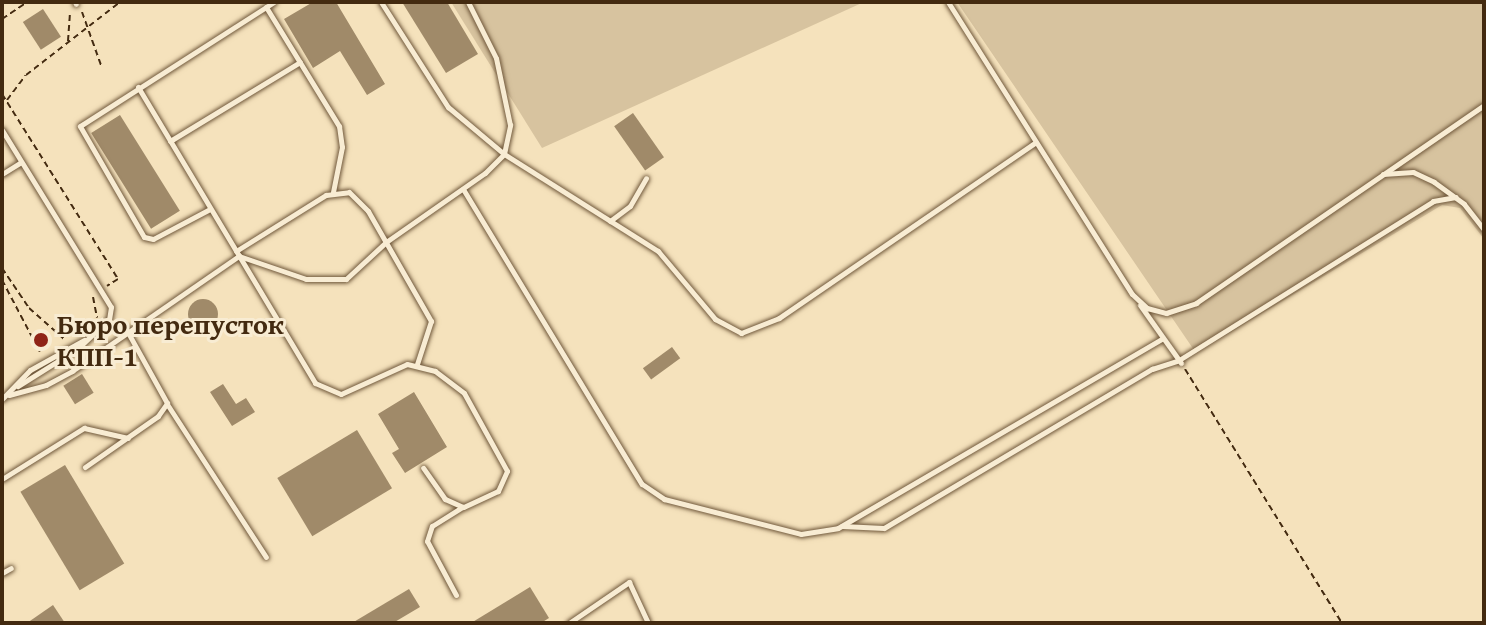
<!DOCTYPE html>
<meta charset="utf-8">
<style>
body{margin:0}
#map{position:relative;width:1486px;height:625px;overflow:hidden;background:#f5e2bc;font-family:"Gentium Book Plus",serif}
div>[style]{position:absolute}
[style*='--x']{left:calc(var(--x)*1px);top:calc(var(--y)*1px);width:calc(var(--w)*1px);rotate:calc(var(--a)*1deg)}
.green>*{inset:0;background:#d7c39f}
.building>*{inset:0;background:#a08a69;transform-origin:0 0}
.round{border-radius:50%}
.path>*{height:2px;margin-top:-1px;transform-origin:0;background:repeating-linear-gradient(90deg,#432a10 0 6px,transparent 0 10px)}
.roads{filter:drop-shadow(0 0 2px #70583b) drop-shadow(0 0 2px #70583b)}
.service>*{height:5px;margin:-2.5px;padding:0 2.5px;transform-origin:2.5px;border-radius:2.5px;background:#f8ecd3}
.dots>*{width:22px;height:22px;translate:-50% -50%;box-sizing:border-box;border:4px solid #f8ecd3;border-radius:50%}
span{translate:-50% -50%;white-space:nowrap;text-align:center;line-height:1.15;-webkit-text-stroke:6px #f8ecd3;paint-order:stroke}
.poi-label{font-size:28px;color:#432a10;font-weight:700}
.left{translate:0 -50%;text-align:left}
.frame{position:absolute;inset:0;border:4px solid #432a10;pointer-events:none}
</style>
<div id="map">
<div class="green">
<div style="clip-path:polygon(451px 2px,864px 2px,542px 148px)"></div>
<div style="clip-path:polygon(957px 2px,1484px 2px,1484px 239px,1460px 208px,1442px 205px,1196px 353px)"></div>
</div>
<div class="building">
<div style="clip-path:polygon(313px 2px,336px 2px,385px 84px,367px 95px,340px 51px,313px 68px,284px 19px)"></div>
<div style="clip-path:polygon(402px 2px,447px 2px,478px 54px,446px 73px)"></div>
<div style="left:43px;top:9px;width:33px;height:24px;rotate:57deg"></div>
<div style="left:633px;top:113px;width:54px;height:23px;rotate:55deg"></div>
<div style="left:120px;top:115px;width:113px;height:34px;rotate:58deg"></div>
<div class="round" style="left:188px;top:299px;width:30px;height:30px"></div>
<div style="left:672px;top:347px;width:14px;height:36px;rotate:54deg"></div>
<div style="left:82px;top:374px;width:22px;height:22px;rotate:58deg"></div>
<div style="clip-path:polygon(223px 384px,236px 404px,246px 398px,255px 412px,232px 426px,210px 392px)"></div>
<div style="clip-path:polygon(414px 392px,447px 447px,405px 473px,392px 453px,399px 449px,378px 414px)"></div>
<div style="left:357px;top:430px;width:68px;height:93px;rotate:59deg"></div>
<div style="left:65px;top:465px;width:115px;height:52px;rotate:59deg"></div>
<div style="clip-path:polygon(530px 587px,549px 618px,541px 623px,471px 623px)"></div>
<div style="clip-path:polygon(409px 589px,420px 607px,393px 623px,352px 623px)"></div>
<div style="clip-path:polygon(53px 605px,65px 623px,27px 623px)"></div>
</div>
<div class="path">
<div style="--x:82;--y:12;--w:59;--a:70.3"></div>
<div style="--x:2;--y:19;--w:30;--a:-34"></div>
<div style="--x:68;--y:41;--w:30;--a:-86"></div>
<div style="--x:2;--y:94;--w:218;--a:57.9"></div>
<div style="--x:118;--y:279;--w:13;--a:148"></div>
<div style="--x:7;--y:100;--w:31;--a:-53"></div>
<div style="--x:26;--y:75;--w:119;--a:-37.8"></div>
<div style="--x:2;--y:268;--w:48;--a:56"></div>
<div style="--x:29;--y:308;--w:48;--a:41.6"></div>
<div style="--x:2;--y:280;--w:81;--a:62.2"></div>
<div style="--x:93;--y:297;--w:21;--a:79"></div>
<div style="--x:75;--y:334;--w:14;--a:-36"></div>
<div style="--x:1185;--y:369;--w:299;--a:58.3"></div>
</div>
<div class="roads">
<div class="service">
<div style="--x:75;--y:2;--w:2;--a:63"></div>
<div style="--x:381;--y:2;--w:125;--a:57.5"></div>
<div style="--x:448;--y:107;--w:73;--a:40"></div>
<div style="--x:504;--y:154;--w:182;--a:32.2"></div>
<div style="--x:658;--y:251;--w:89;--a:50"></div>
<div style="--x:715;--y:319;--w:30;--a:28"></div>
<div style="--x:741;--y:333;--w:41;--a:-21.5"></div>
<div style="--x:779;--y:318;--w:311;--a:-34.4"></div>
<div style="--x:948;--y:2;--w:345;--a:57.8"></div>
<div style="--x:1132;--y:294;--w:21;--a:43"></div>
<div style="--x:1147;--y:308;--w:20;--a:15"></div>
<div style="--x:1166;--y:313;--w:32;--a:-18"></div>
<div style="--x:1196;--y:303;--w:349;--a:-34.5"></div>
<div style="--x:266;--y:7;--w:140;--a:58.5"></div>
<div style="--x:339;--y:126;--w:21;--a:82"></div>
<div style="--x:342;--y:147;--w:46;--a:101.3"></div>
<div style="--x:138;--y:87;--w:345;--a:59.1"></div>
<div style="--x:315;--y:383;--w:28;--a:23"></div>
<div style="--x:341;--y:394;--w:72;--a:-24.4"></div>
<div style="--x:407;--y:364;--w:29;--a:14"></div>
<div style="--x:435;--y:371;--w:36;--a:37"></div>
<div style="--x:464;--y:393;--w:89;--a:61.1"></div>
<div style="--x:507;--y:471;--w:22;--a:114"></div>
<div style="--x:498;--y:491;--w:38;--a:155"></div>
<div style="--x:463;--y:507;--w:20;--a:-156"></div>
<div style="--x:445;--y:499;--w:38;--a:-125"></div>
<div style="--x:2;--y:130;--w:208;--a:58.4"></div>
<div style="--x:111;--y:307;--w:12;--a:99"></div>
<div style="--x:109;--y:319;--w:44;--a:136.8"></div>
<div style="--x:77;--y:349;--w:70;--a:147.9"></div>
<div style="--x:170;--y:141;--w:152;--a:-31.3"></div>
<div style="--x:2;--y:174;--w:22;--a:-32"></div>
<div style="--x:1383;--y:174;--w:30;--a:-4"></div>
<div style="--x:1413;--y:172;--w:23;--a:25"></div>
<div style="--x:1434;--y:182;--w:37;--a:36"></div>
<div style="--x:1464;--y:204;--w:33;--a:52"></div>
<div style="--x:463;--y:189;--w:345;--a:58.8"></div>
<div style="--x:642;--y:484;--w:27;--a:34"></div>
<div style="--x:664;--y:499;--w:141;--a:14.3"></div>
<div style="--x:801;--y:534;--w:37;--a:-9"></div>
<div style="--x:838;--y:528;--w:376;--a:-30.3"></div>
<div style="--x:210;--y:209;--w:64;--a:152.2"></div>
<div style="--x:153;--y:239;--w:9;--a:-167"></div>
<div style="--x:144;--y:237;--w:128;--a:-120"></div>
<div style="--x:80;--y:126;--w:230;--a:-32.6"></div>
<div style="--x:610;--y:221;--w:25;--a:-37"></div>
<div style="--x:630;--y:206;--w:32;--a:-60"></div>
<div style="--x:236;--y:251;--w:106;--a:-31.9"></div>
<div style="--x:326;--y:195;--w:23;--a:-7"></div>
<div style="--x:349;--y:192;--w:27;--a:45"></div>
<div style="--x:368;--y:211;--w:127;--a:60.2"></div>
<div style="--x:431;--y:321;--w:45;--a:108"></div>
<div style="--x:1140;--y:305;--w:71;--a:54.7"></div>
<div style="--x:9;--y:395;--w:38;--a:-15"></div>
<div style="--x:46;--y:385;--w:30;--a:-28"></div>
<div style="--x:72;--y:371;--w:203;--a:-34.6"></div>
<div style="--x:239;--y:256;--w:71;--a:18.9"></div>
<div style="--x:306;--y:279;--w:40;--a:0"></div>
<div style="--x:346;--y:279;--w:54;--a:-42.8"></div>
<div style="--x:386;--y:242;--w:121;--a:-34.9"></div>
<div style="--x:485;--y:173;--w:27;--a:-45"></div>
<div style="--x:504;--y:154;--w:30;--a:-78"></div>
<div style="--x:510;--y:125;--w:68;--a:-101.8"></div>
<div style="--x:496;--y:58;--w:63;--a:-116.6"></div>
<div style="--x:2;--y:399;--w:40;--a:-46"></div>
<div style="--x:30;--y:370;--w:62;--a:-29.1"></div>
<div style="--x:167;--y:404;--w:182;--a:57.1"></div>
<div style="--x:85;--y:467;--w:89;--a:-34.9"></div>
<div style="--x:158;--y:416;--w:16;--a:-55"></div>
<div style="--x:167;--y:403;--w:85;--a:-119"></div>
<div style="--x:2;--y:479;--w:97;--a:-31.9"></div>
<div style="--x:84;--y:428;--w:45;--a:12.8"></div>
<div style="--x:842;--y:526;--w:42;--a:2.7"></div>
<div style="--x:884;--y:528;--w:312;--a:-30.7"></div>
<div style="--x:1152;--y:369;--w:28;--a:-18"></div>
<div style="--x:1179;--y:360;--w:300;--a:-32"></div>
<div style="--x:1433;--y:201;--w:23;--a:-10"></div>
<div style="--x:2;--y:573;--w:10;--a:-29"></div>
<div style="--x:456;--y:595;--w:61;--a:-118.2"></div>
<div style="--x:427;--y:541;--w:16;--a:-72"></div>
<div style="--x:432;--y:526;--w:36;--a:-32"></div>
<div style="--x:569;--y:623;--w:73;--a:-34.3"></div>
<div style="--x:629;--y:582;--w:45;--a:65.1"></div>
</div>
</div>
<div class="dots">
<div style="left:41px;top:340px;background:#8f2418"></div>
</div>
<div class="poi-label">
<span class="left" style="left:57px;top:340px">Бюро перепусток<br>КПП-1</span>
</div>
<div class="frame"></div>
</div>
